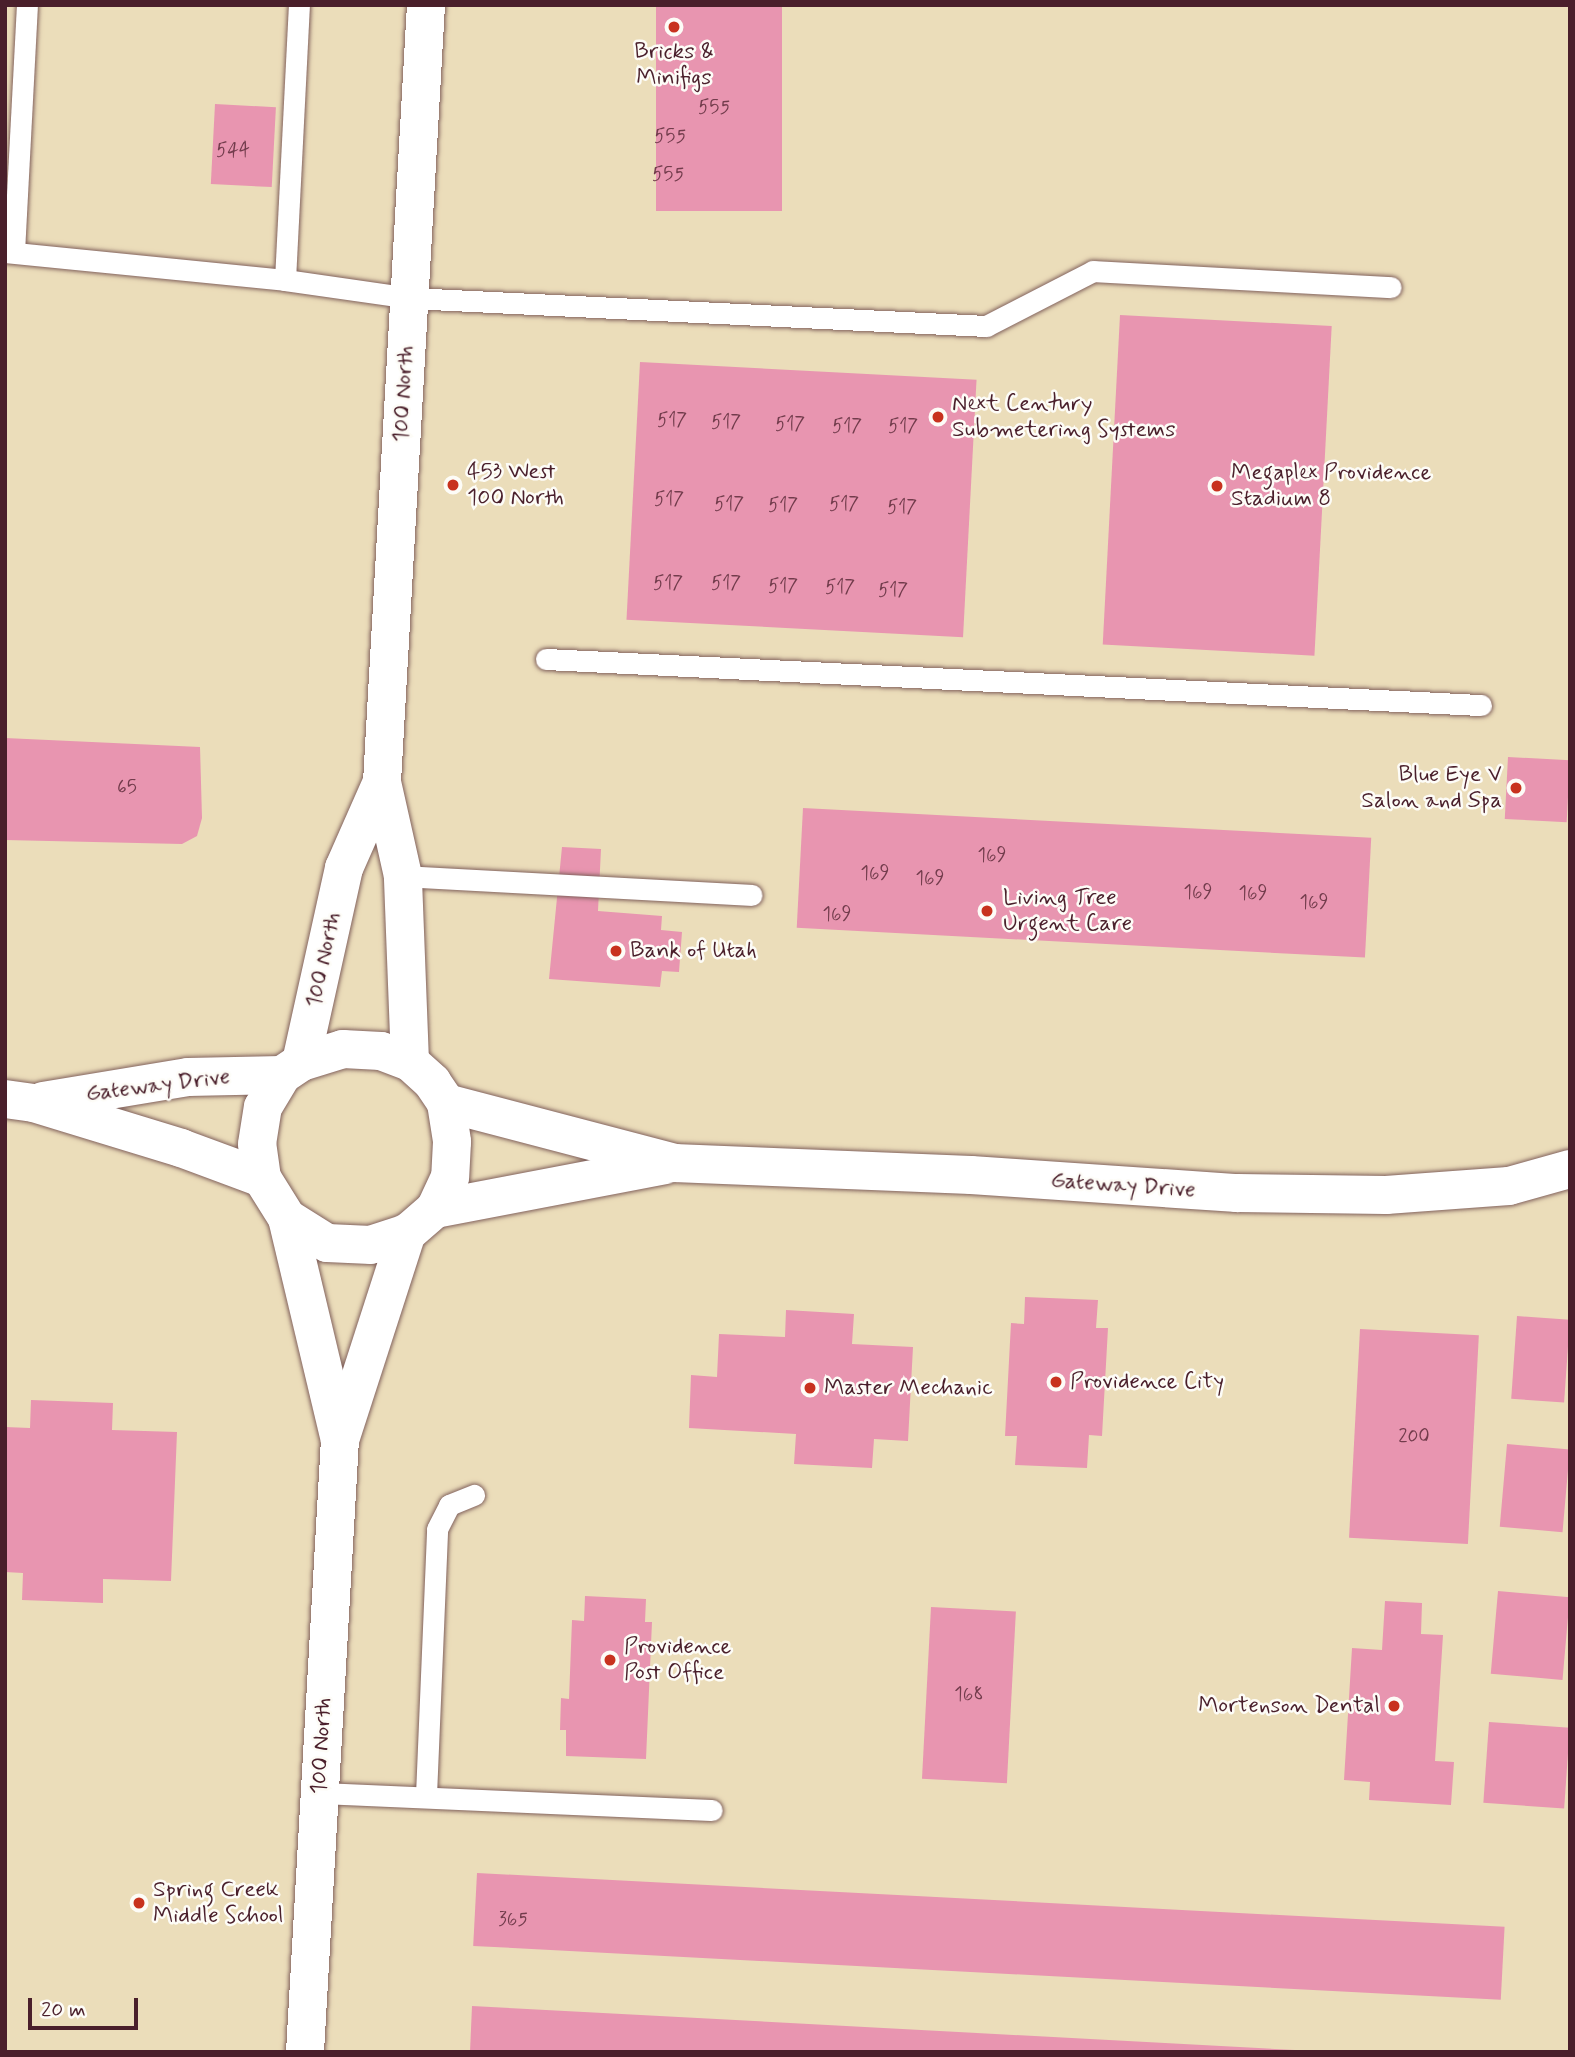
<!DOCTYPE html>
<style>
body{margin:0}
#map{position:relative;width:1575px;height:2057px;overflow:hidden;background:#ebddba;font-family:Mynerve,sans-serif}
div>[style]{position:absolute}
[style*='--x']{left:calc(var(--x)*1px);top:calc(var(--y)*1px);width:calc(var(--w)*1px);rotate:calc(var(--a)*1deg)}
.building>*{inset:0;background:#e895b0;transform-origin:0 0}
.roads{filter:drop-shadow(0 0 2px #82625d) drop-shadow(0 0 2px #82625d)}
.service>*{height:21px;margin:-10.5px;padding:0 10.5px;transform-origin:10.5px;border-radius:10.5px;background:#fff}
.tertiary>*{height:38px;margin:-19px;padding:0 19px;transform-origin:19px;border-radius:19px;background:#fff}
.secondary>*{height:38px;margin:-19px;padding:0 19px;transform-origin:19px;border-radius:19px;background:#fff}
.dots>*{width:19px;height:19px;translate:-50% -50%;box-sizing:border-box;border:4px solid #fdfcf7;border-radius:50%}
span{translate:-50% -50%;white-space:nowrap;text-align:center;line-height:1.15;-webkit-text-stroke:5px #fdfcf7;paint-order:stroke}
.number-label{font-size:19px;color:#723c4c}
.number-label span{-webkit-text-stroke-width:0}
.poi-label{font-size:23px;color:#4a1f2b}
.left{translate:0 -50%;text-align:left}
.right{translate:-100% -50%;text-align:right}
.street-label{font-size:23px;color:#4a1f2b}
.frame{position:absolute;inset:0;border:7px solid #4a1f2b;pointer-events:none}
.scale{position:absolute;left:28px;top:1998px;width:110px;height:32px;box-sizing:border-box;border:4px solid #4a1f2b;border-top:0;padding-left:9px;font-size:21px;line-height:24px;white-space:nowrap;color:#4a1f2b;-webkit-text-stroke:5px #fdfcf7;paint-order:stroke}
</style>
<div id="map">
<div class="building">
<div style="left:656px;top:5px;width:126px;height:206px"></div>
<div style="left:215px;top:104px;width:61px;height:80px;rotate:3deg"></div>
<div style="left:1120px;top:315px;width:212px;height:330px;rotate:3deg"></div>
<div style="left:640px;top:362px;width:337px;height:258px;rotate:3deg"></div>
<div style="clip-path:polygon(5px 738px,200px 747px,202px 818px,197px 836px,182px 844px,5px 840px)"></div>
<div style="left:1508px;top:757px;width:62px;height:62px;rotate:3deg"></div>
<div style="left:803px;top:808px;width:569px;height:120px;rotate:3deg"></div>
<div style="clip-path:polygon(562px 847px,601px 849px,598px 911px,662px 916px,661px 930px,682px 932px,679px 972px,662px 971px,660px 987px,549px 979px)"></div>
<div style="clip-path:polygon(1025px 1297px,1098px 1300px,1096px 1328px,1108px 1328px,1102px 1436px,1089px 1435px,1087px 1468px,1015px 1465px,1017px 1436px,1005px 1436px,1011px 1323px,1024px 1324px)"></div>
<div style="clip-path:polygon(786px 1310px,854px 1314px,852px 1344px,913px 1347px,908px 1441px,874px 1439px,872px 1468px,794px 1464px,796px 1434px,689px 1428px,691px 1375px,717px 1377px,719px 1334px,785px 1337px)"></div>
<div style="left:1517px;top:1316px;width:53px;height:83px;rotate:4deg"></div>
<div style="left:1360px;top:1329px;width:119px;height:209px;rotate:3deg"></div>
<div style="clip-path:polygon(31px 1400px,113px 1403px,112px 1430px,177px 1432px,171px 1581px,103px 1579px,103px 1603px,22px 1600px,23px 1573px,5px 1572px,5px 1427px,30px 1428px)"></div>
<div style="left:1507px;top:1444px;width:63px;height:83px;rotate:5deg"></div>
<div style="left:1498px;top:1591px;width:72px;height:83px;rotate:5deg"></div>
<div style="clip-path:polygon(585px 1596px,646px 1599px,645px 1622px,652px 1622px,646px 1759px,566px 1756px,566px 1730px,560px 1730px,561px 1698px,569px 1699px,572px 1620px,584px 1621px)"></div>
<div style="clip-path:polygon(1385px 1601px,1422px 1603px,1421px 1634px,1443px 1635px,1435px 1761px,1454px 1762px,1451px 1805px,1369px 1800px,1370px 1782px,1344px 1780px,1352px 1648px,1382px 1650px)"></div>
<div style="left:931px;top:1607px;width:85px;height:172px;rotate:3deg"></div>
<div style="left:1489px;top:1722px;width:81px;height:81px;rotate:4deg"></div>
<div style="left:477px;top:1873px;width:1029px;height:73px;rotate:3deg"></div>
<div style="clip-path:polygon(472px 2006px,1295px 2050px,1295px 2052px,470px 2052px)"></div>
</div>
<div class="roads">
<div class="service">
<div style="--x:5;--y:252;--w:281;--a:5.7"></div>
<div style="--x:285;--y:280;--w:126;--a:8.2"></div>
<div style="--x:410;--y:298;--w:577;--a:2.78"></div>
<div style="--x:986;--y:326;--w:120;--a:-27.2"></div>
<div style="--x:1093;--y:271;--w:298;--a:3.1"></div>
<div style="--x:14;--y:252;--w:247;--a:-87"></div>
<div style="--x:285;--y:280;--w:275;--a:-87.1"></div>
<div style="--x:546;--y:659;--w:936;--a:2.82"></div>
<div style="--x:403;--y:876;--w:349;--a:3.1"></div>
<div style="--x:320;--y:1793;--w:392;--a:2.5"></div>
<div style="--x:426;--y:1795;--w:266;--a:-87.6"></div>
<div style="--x:437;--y:1529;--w:27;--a:-63"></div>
<div style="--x:449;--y:1505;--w:27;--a:-22"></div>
</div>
<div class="tertiary">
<div style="--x:5;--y:1099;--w:29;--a:8"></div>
<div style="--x:34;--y:1103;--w:154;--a:17"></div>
<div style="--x:181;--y:1148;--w:86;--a:20.3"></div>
<div style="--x:43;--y:1101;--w:147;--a:-9.4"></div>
<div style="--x:188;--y:1077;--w:94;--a:-1.2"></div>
<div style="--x:287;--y:1218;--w:228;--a:76.6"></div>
<div style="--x:305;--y:2052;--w:613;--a:-86.73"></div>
<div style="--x:340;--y:1440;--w:218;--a:-72.1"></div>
</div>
<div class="secondary">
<div style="--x:343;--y:1049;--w:38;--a:3"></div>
<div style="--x:381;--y:1051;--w:31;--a:21"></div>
<div style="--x:410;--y:1062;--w:30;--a:42"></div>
<div style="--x:432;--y:1082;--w:25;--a:56"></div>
<div style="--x:446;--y:1103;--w:39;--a:81"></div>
<div style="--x:452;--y:1142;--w:35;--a:93"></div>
<div style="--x:450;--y:1177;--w:35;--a:115"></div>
<div style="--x:435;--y:1209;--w:37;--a:139"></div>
<div style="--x:407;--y:1233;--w:38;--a:162"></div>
<div style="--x:371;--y:1245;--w:44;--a:-177.4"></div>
<div style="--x:327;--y:1243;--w:47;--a:-148"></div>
<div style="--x:287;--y:1218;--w:47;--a:-122"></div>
<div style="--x:262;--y:1178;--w:34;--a:-98"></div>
<div style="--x:257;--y:1144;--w:37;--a:-81"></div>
<div style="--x:263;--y:1107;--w:37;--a:-59"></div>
<div style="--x:282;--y:1075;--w:23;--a:-34"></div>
<div style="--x:301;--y:1062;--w:44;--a:-17.2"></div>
<div style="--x:301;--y:1062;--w:199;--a:-77.5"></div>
<div style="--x:344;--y:868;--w:94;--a:-66.2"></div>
<div style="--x:410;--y:1062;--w:186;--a:-92.2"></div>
<div style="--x:403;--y:876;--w:96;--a:-102.6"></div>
<div style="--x:382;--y:782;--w:778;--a:-86.76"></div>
<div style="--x:446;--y:1103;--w:236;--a:14.7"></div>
<div style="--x:674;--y:1163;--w:297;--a:2.3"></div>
<div style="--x:971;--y:1175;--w:267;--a:3.9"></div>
<div style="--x:1237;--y:1193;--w:149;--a:0.8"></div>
<div style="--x:1386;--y:1195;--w:123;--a:-4.2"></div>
<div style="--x:1509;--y:1186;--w:63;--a:-15.6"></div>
<div style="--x:435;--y:1209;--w:234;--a:-10.8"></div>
</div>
</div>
<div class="dots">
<div style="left:674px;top:27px;background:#c8321e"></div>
<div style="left:938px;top:417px;background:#c8321e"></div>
<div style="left:453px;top:485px;background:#c8321e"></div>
<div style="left:1217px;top:486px;background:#c8321e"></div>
<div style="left:1516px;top:788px;background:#c8321e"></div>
<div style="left:987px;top:911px;background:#c8321e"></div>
<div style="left:616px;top:951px;background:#c8321e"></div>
<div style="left:1056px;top:1382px;background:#c8321e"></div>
<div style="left:810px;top:1388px;background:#c8321e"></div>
<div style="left:610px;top:1660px;background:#c8321e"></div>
<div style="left:1394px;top:1706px;background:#c8321e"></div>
<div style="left:139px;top:1903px;background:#c8321e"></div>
</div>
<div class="number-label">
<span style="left:714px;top:108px">555</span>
<span style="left:670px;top:137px">555</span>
<span style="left:233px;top:151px">544</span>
<span style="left:668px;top:175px">555</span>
<span style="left:672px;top:421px">517</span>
<span style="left:726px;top:423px">517</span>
<span style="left:790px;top:425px">517</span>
<span style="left:847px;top:427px">517</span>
<span style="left:903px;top:427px">517</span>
<span style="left:669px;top:500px">517</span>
<span style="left:729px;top:505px">517</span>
<span style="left:844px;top:505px">517</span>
<span style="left:783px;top:506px">517</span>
<span style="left:902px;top:508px">517</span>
<span style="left:668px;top:584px">517</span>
<span style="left:726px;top:584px">517</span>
<span style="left:783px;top:587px">517</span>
<span style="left:840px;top:588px">517</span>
<span style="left:893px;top:591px">517</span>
<span style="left:127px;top:788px">65</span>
<span style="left:992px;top:856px">169</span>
<span style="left:875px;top:874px">169</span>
<span style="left:930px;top:879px">169</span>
<span style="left:1198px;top:893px">169</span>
<span style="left:1253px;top:894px">169</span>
<span style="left:1314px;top:903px">169</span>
<span style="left:837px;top:915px">169</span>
<span style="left:1414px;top:1437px">200</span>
<span style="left:969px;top:1695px">168</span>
<span style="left:513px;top:1920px">365</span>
</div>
<div class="poi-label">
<span style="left:674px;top:65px">Bricks &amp;<br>Minifigs</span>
<span class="left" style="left:952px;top:417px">Next Century<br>Submetering Systems</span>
<span class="left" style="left:467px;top:485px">453 West<br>100 North</span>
<span class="left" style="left:1231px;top:486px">Megaplex Providence<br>Stadium 8</span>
<span class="right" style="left:1502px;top:788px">Blue Eye V<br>Salon and Spa</span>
<span class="left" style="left:1003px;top:911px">Living Tree<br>Urgent Care</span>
<span class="left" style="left:630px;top:951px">Bank of Utah</span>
<span class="left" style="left:1070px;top:1382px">Providence City</span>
<span class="left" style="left:824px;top:1388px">Master Mechanic</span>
<span class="left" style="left:624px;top:1660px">Providence<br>Post Office</span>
<span class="right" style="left:1380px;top:1706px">Mortenson Dental</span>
<span class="left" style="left:153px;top:1903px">Spring Creek<br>Middle School</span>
</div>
<div class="street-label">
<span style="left:404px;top:394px;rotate:-87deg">100 North</span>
<span style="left:324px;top:960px;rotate:-78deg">100 North</span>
<span style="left:158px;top:1086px;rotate:-7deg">Gateway Drive</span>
<span style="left:1123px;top:1186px;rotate:4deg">Gateway Drive</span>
<span style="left:322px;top:1746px;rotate:-87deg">100 North</span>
</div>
<div class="frame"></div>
<div class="scale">20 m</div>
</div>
